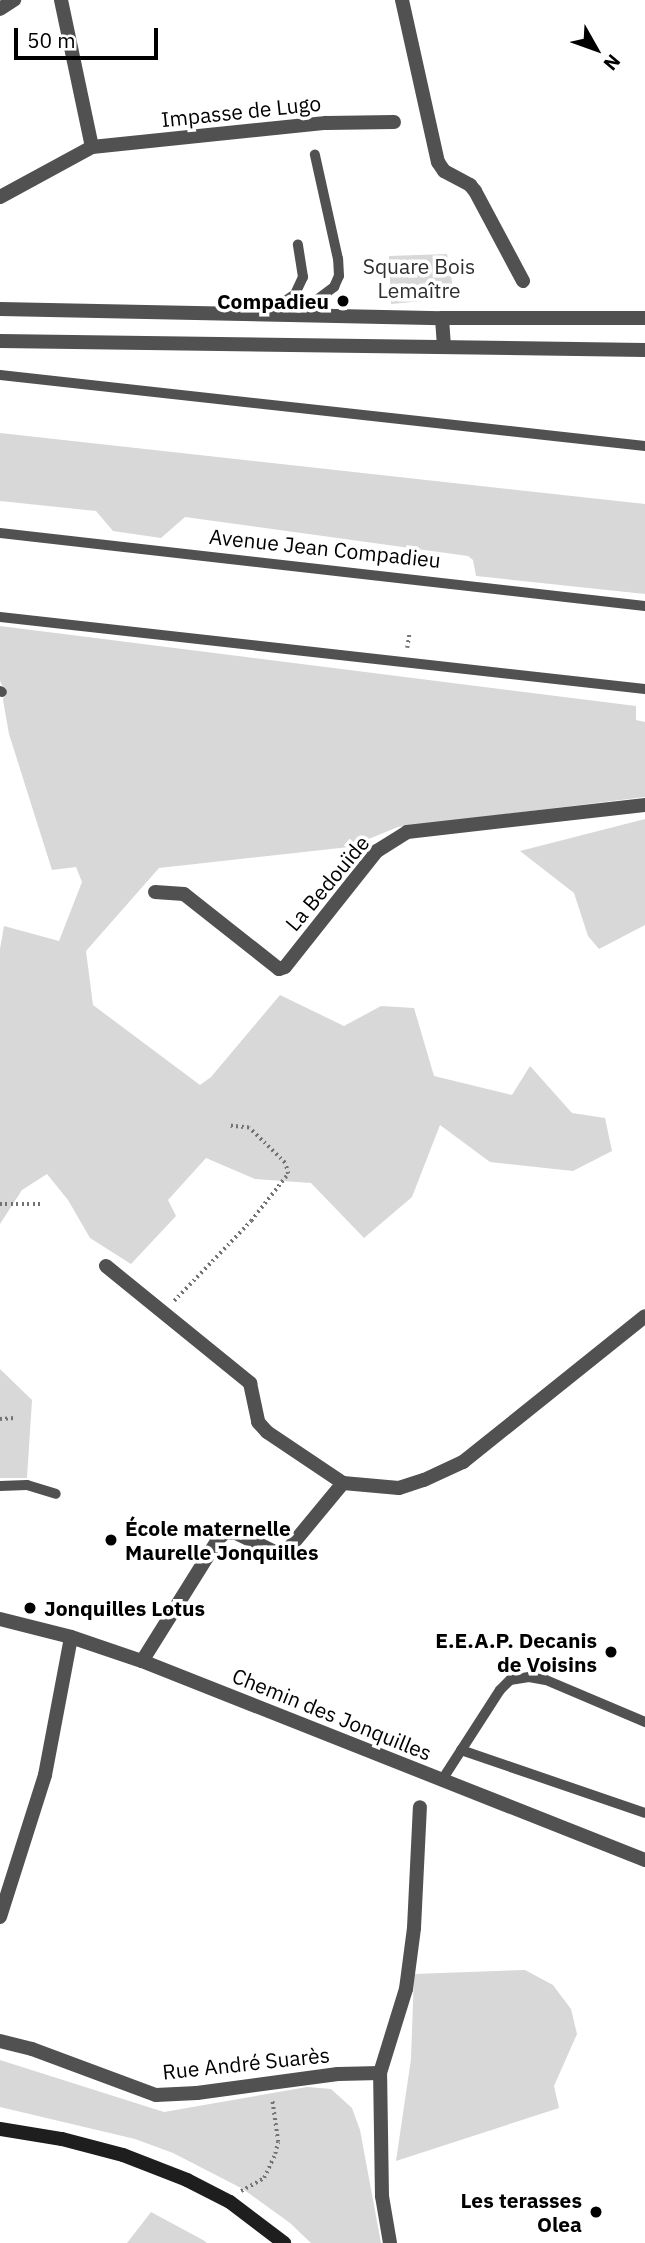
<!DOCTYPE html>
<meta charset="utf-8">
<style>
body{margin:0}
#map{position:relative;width:645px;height:2243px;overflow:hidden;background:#fff;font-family:"IBM Plex Sans",sans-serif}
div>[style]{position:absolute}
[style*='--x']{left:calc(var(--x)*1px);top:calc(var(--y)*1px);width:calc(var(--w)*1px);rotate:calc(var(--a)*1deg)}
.green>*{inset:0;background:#d8d8d8}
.path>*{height:3.5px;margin-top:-1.75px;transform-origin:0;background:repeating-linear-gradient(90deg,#737373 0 2px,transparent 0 5.5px)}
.lane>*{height:10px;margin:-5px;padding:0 5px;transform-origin:5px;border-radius:5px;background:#515151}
.street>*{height:14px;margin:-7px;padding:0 7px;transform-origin:7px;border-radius:7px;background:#515151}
.secondary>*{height:14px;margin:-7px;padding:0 7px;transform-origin:7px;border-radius:7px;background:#1e1e1e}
.dots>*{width:19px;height:19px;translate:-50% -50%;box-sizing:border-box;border:4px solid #fff;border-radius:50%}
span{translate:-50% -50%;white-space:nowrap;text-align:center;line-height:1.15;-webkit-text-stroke:7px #fff;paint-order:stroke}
.street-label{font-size:21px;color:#000}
.park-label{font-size:21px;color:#2f2f2f}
.poi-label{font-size:21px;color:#000;font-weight:700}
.right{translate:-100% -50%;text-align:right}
.left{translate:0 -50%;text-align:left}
.north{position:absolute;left:561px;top:14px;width:70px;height:70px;-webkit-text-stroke:5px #fff;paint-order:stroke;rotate:130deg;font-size:19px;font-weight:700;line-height:28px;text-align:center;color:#000}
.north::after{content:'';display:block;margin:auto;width:24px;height:32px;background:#000;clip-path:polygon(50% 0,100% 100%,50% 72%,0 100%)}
.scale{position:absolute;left:14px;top:28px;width:144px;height:32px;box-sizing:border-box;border:4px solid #000;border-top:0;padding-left:9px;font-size:21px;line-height:24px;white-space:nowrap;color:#000;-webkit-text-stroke:5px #fff;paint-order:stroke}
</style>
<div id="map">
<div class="green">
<div style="clip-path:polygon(447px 254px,455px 298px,391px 304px,389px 256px)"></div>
<div style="clip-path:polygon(0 433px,645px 504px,645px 594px,476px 576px,473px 560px,468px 556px,185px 517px,161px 538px,113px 531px,96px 511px,0 501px)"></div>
<div style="clip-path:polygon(0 626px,636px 706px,636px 720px,645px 722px,645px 797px,398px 827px,349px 847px,159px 868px,86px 951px,93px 1005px,200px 1085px,211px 1077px,280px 995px,344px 1026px,381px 1006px,414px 1008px,434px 1076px,512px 1095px,530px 1066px,572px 1113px,605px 1118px,612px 1151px,573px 1171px,490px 1162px,440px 1125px,412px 1197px,364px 1238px,311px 1183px,255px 1179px,206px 1158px,168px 1200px,176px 1216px,131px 1264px,90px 1238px,68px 1200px,47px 1174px,22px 1190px,0 1224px,0 949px,4px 926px,59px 941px,82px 882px,76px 867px,52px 870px,9px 734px,3px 700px,5px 691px,0 681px)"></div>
<div style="clip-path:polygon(645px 819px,645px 925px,599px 949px,588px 936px,574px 893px,520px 851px)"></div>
<div style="clip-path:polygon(0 1369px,32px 1400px,27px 1478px,0 1478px)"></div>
<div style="clip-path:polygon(525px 1970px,553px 1985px,571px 2009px,577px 2034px,554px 2086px,559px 2108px,396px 2161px,411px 2059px,414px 1974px)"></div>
<div style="clip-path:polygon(0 2060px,164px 2112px,307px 2087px,331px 2089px,352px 2108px,360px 2130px,381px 2243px,311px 2243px,290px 2223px,243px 2189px,173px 2153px,135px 2139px,0 2107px)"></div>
<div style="clip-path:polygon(151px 2212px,203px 2240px,207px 2243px,127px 2243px)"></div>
</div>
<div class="path">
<div style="--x:407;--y:648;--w:13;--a:-81"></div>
<div style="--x:0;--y:1204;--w:40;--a:0"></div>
<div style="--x:174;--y:1301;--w:111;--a:-46.1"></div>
<div style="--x:251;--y:1221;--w:60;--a:-51.8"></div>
<div style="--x:288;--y:1174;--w:11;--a:-105"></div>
<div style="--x:285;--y:1163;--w:50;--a:-135.8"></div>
<div style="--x:249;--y:1128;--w:20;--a:-174"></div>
<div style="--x:0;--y:1419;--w:15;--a:-4"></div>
<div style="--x:241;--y:2191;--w:26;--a:-29"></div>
<div style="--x:264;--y:2178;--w:26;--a:-65"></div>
<div style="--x:275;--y:2154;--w:12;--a:-76"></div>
<div style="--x:278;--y:2142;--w:42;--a:-98.1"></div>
</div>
<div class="lane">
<div style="--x:268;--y:313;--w:33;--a:-35"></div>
<div style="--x:295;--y:294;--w:19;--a:-65"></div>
<div style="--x:303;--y:277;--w:33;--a:-99"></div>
<div style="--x:299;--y:313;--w:44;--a:-36.6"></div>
<div style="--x:334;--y:287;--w:12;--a:-66"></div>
<div style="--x:339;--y:276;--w:17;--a:-93"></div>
<div style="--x:338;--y:259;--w:107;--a:-102.5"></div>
<div style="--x:0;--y:375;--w:649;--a:6.28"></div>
<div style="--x:0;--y:533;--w:649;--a:6.46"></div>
<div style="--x:0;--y:617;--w:649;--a:6.37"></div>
<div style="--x:0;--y:691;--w:2;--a:27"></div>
<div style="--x:0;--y:1486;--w:27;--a:-2"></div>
<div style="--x:27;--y:1485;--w:30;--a:17"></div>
<div style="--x:461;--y:1750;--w:194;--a:18.9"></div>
<div style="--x:442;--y:1780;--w:107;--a:-57.2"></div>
<div style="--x:500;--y:1690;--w:14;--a:-45"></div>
<div style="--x:510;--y:1680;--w:19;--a:-9"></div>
<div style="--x:529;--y:1677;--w:17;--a:10"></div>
<div style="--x:546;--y:1680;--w:108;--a:23"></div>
</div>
<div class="street">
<div style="--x:61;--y:0;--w:150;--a:78.1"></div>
<div style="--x:402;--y:0;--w:166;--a:77.5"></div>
<div style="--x:438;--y:162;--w:11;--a:56"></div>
<div style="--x:444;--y:171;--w:30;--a:28"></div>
<div style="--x:470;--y:185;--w:8;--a:50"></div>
<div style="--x:475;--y:191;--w:102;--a:61.9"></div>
<div style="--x:0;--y:9;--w:17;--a:-33"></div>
<div style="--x:0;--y:197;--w:105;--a:-28.5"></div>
<div style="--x:92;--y:147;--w:235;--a:-5.9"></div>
<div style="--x:326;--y:123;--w:68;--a:-0.8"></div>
<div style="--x:0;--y:309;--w:442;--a:1.2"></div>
<div style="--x:442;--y:318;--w:203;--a:0"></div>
<div style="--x:442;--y:318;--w:29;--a:86"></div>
<div style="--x:0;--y:341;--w:645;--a:0.8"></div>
<div style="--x:155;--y:892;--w:29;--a:4"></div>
<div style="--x:184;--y:894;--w:121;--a:38.3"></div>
<div style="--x:279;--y:969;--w:6;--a:-18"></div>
<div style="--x:285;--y:967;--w:148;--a:-51.6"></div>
<div style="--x:377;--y:851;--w:36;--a:-32"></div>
<div style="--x:407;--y:832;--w:240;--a:-6.5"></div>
<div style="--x:106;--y:1266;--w:186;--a:39.1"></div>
<div style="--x:250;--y:1383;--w:40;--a:78"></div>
<div style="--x:258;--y:1422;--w:13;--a:48"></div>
<div style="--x:267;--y:1432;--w:92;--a:33.9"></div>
<div style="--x:343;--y:1483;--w:91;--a:129.6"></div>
<div style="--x:285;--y:1553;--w:6;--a:171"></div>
<div style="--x:279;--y:1554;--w:48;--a:-154"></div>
<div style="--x:236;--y:1533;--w:10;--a:-174"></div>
<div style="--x:226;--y:1532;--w:9;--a:139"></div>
<div style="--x:219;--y:1538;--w:145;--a:122"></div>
<div style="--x:343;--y:1483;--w:56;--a:5.1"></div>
<div style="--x:399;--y:1488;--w:26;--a:-18"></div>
<div style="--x:424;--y:1480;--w:43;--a:-24.8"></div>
<div style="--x:463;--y:1462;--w:233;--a:-38.7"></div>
<div style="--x:0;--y:1619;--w:73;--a:14.2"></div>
<div style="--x:71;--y:1637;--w:75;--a:18.7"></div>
<div style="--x:142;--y:1661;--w:541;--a:21.59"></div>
<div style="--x:0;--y:1917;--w:149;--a:-72.4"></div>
<div style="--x:45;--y:1775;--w:140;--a:-79.3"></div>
<div style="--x:0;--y:2041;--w:33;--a:14"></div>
<div style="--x:32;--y:2049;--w:132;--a:20.4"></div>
<div style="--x:156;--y:2095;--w:41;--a:-2.8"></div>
<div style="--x:197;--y:2093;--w:142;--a:-7.7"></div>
<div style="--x:338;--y:2074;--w:42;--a:-1.4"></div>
<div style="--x:390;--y:2243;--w:48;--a:-99.7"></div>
<div style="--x:382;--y:2196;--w:123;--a:-90.9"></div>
<div style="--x:380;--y:2073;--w:88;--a:-72.8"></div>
<div style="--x:406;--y:1989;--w:62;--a:-82.5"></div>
<div style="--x:414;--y:1928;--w:121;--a:-87.2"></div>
</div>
<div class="secondary">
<div style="--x:0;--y:2129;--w:63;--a:9.2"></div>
<div style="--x:62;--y:2139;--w:63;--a:14.7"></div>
<div style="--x:123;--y:2155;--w:69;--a:21.3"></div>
<div style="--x:187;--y:2180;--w:48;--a:27.1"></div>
<div style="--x:230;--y:2202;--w:68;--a:37.2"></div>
</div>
<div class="dots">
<div style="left:343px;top:301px;background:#000"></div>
<div style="left:111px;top:1540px;background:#000"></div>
<div style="left:30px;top:1608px;background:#000"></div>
<div style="left:611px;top:1652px;background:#000"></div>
<div style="left:596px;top:2212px;background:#000"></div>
</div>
<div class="street-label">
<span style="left:241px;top:111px;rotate:-6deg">Impasse de Lugo</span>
<span style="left:325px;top:548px;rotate:6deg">Avenue Jean Compadieu</span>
<span style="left:327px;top:883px;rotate:-50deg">La Bedouïde</span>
<span style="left:332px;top:1714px;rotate:22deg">Chemin des Jonquilles</span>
<span style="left:246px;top:2063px;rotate:-6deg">Rue André Suarès</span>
</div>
<div class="park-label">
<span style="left:419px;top:278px">Square Bois<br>Lemaître</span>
</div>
<div class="poi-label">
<span class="right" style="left:329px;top:301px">Compadieu</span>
<span class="left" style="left:125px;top:1540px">École maternelle<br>Maurelle Jonquilles</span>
<span class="left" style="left:44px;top:1608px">Jonquilles Lotus</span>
<span class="right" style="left:597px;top:1652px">E.E.A.P. Decanis<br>de Voisins</span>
<span class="right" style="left:582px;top:2212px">Les terasses<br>Olea</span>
</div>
<div class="north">N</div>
<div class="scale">50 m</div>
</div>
